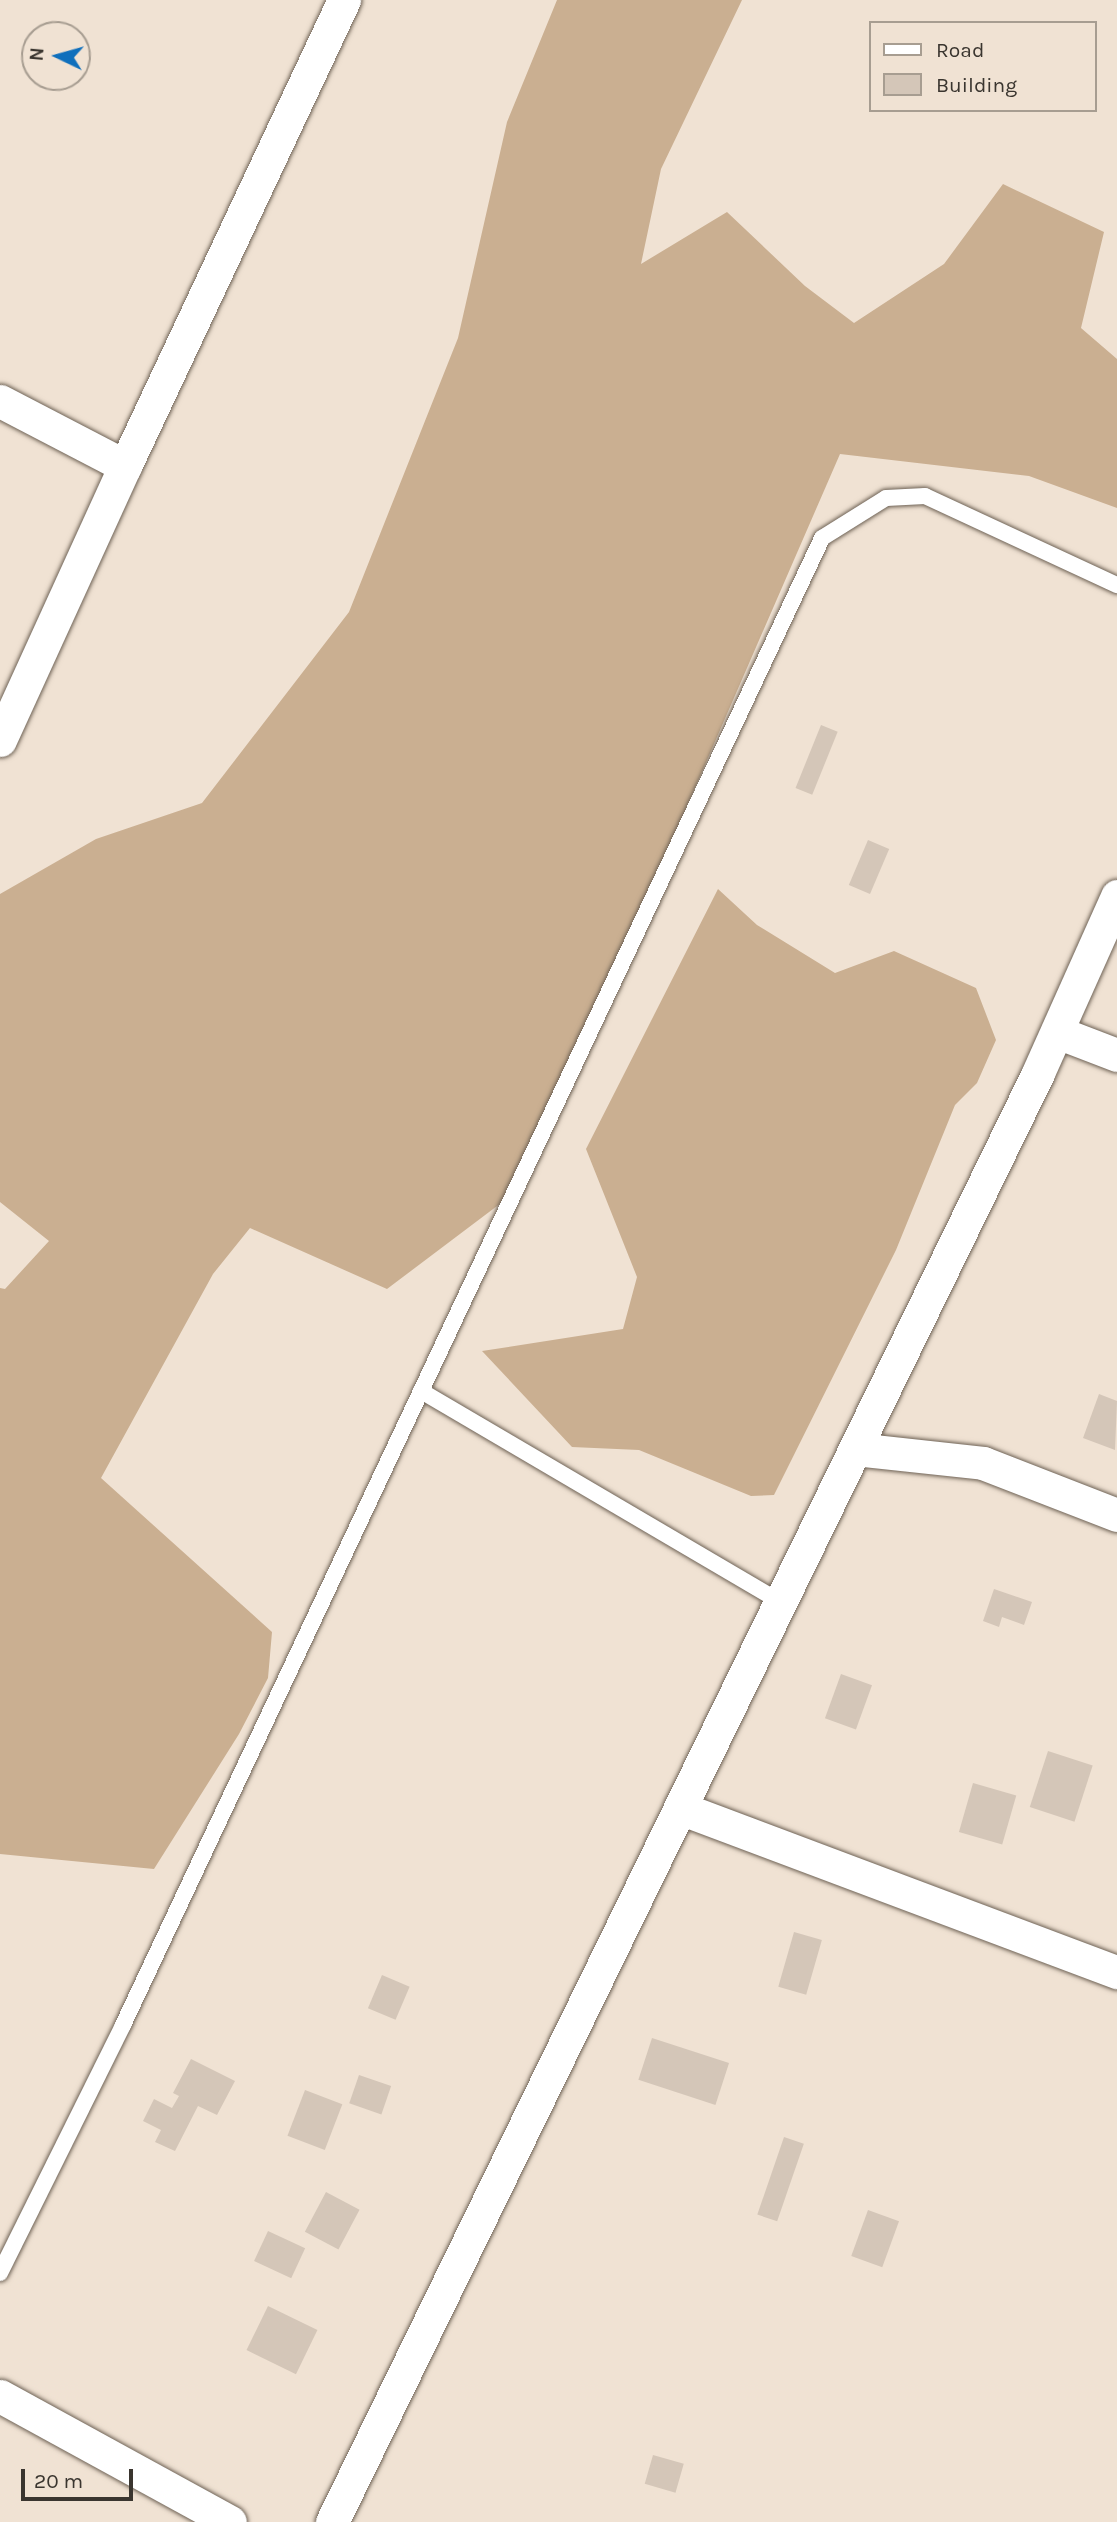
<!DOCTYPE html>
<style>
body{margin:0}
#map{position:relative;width:1117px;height:2522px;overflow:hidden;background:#f0e2d3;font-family:Karla,sans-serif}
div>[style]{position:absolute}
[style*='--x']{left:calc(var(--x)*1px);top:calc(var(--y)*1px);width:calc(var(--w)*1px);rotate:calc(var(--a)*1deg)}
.forest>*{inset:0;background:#caaf91}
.building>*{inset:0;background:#d4c6b8;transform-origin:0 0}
.roads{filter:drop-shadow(0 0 2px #6e6255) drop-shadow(0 0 2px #6e6255)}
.service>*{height:16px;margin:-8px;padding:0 8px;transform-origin:8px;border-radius:8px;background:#fff}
.minor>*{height:33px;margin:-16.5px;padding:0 16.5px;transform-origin:16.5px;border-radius:16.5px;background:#fff}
span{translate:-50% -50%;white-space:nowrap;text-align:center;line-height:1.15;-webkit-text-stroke:5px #f0e2d3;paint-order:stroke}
.legend{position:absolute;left:869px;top:21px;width:228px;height:91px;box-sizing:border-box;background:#f0e2d3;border:2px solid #a79d91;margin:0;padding:9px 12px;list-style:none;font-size:21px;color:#3a352f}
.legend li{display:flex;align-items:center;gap:14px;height:35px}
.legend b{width:35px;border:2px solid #a79d91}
.north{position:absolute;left:21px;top:21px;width:70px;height:70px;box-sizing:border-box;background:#f0e2d3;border:2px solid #a79d91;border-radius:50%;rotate:275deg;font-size:19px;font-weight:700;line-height:28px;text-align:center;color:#3a352f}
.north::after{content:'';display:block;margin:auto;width:24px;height:32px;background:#0f6fbc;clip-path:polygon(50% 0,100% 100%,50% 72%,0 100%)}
.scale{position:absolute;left:21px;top:2469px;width:112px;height:32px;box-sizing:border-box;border:4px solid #3a352f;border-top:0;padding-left:9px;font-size:21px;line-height:24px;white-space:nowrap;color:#3a352f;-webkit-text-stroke:5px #f0e2d3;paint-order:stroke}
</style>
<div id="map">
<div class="forest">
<div style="clip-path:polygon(557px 0,742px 0,661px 169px,641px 264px,727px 212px,805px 286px,854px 323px,944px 264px,1003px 184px,1104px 232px,1081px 328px,1117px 359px,1117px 508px,1029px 476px,840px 454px,521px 1188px,387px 1289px,250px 1228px,213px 1274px,101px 1478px,272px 1632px,268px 1678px,239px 1734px,154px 1869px,0 1854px,0 1288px,5px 1289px,49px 1241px,0 1202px,0 894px,96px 839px,202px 803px,349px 612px,458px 338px,507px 122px)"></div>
<div style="clip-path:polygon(718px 889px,757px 925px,835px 973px,894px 951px,976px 988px,996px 1040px,977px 1083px,955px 1105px,896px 1250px,774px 1495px,751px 1496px,639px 1450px,572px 1447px,482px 1351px,623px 1329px,637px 1277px,586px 1149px)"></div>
</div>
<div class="building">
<div style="left:821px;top:725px;width:18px;height:68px;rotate:22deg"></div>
<div style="left:868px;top:840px;width:23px;height:49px;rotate:23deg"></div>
<div style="clip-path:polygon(1099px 1394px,1117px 1401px,1115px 1450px,1083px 1438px)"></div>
<div style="clip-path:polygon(994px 1589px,1032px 1602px,1024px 1625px,1002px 1617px,999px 1627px,983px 1621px)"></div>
<div style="left:841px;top:1674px;width:33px;height:47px;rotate:20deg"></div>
<div style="left:1048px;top:1751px;width:47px;height:59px;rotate:18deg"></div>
<div style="left:973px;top:1783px;width:45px;height:51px;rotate:16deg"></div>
<div style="left:794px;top:1932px;width:29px;height:57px;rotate:16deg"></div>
<div style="left:382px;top:1975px;width:30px;height:36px;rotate:23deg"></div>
<div style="left:652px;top:2038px;width:81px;height:44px;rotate:18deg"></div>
<div style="clip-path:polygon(191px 2059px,235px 2081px,217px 2115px,198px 2106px,175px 2151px,155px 2142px,161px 2130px,143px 2121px,154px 2099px,172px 2108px,179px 2096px,173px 2093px)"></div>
<div style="left:359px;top:2075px;width:34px;height:30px;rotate:19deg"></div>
<div style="left:305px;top:2090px;width:40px;height:49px;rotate:21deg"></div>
<div style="left:784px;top:2137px;width:21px;height:82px;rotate:19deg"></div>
<div style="left:326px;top:2192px;width:38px;height:45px;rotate:28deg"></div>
<div style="left:868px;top:2210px;width:33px;height:49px;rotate:20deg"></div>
<div style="left:268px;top:2231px;width:41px;height:33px;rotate:25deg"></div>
<div style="left:268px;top:2306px;width:55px;height:49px;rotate:26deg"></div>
<div style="left:653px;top:2455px;width:32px;height:30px;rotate:16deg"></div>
</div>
<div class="roads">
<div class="service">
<div style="--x:421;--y:1391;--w:416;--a:30.4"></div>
<div style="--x:0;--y:2273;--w:277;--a:-63.6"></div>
<div style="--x:123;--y:2025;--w:1643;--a:-64.82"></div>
<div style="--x:822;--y:538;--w:75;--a:-32"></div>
<div style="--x:886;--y:498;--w:39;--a:-3"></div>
<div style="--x:925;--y:496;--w:212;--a:24.9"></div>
</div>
<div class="minor">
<div style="--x:0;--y:401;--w:141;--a:27.5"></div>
<div style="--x:125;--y:466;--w:515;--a:-64.83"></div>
<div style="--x:0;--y:740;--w:301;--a:-65.5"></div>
<div style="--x:1057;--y:1032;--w:64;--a:21"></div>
<div style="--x:855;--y:1449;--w:129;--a:6.2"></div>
<div style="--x:983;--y:1463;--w:144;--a:21.2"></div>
<div style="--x:680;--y:1808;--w:467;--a:20.6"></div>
<div style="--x:0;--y:2396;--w:262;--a:28.7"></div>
<div style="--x:332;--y:2522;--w:1612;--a:-64.02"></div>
<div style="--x:1038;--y:1073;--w:194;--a:-65.9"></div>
</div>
</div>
<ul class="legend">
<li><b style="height:9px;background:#fff"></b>Road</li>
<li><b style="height:19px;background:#d4c6b8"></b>Building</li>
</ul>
<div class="north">N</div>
<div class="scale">20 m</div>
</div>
